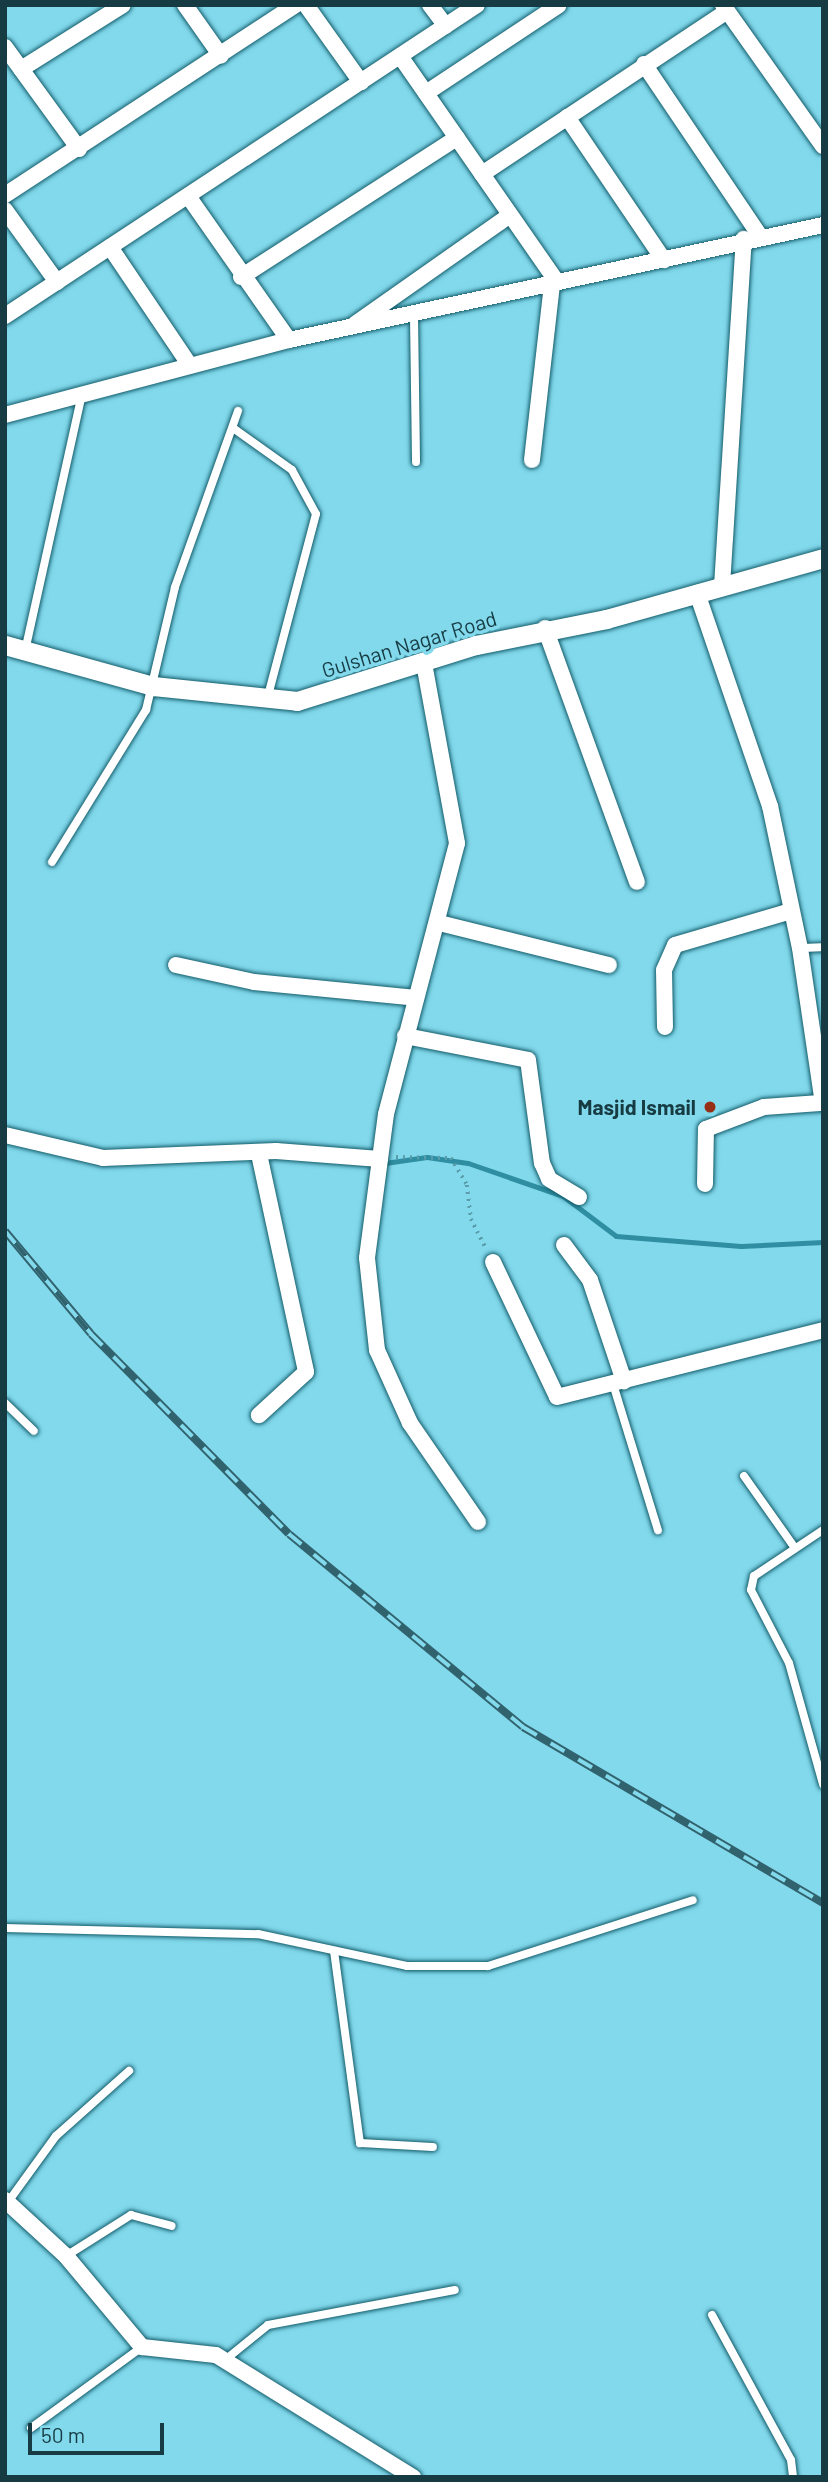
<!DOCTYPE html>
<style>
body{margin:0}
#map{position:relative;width:828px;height:2482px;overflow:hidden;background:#82d9ec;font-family:Barlow,sans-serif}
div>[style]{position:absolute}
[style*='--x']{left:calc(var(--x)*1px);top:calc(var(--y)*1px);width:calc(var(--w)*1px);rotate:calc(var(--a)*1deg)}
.stream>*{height:5px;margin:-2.5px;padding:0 2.5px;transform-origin:2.5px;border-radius:2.5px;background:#2f8ea1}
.path>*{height:3.5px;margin-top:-1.75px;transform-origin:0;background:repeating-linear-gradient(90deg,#5a9ead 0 2px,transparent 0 7px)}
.roads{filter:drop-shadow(0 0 2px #135c6a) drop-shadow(0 0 2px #135c6a)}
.service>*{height:8px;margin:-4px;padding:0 4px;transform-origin:4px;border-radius:4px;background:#fff}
.minor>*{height:16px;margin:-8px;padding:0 8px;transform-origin:8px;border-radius:8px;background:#fff}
.tertiary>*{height:19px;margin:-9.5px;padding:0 9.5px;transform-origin:9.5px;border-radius:9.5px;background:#fff}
.rail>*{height:8px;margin-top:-4px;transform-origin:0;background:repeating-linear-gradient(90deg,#82d9ec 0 16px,#31636e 0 32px);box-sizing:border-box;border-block:2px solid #31636e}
.dots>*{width:19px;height:19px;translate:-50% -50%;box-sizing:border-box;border:4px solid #82d9ec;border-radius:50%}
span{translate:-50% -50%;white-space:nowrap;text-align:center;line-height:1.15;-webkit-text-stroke:7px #82d9ec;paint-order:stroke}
.street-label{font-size:21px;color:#163b43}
.poi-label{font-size:21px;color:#163b43;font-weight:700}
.right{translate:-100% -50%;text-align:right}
.frame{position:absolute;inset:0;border:7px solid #163b43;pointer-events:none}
.scale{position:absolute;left:28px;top:2423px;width:136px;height:32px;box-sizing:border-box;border:4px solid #163b43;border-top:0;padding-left:9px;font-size:21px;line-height:24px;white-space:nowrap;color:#163b43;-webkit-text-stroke:5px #82d9ec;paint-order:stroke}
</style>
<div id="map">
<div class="stream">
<div style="--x:385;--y:1163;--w:42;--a:-8.1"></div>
<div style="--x:427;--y:1157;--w:41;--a:8.3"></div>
<div style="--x:468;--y:1163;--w:101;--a:19.2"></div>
<div style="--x:563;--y:1196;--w:66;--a:37"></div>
<div style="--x:616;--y:1236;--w:125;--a:4.6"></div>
<div style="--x:741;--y:1246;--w:82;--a:-2.8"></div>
</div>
<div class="path">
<div style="--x:396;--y:1157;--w:55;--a:1"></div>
<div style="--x:451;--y:1158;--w:31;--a:59"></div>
<div style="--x:467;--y:1185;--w:34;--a:83"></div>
<div style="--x:471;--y:1219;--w:33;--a:63"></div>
</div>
<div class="roads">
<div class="service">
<div style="--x:414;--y:316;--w:146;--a:89.2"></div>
<div style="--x:233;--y:428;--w:72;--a:35.4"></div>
<div style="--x:292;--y:470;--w:50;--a:61.4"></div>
<div style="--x:316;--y:514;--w:191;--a:104.8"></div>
<div style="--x:25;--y:651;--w:263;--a:-77.5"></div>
<div style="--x:52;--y:862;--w:179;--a:-58.3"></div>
<div style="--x:146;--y:710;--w:126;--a:-76.7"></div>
<div style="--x:175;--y:587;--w:187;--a:-70.3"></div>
<div style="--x:800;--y:948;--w:23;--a:-2"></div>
<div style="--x:613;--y:1384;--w:153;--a:72.9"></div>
<div style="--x:5;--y:1403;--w:40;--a:44"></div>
<div style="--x:744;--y:1476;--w:88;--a:54.7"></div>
<div style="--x:823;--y:1530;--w:83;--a:146.3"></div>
<div style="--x:754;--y:1576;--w:14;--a:102"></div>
<div style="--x:751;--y:1590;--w:82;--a:62.5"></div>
<div style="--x:789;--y:1663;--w:126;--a:74.3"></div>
<div style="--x:5;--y:1928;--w:253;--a:1.4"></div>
<div style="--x:258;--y:1934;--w:152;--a:12.1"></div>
<div style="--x:407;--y:1966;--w:81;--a:0"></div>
<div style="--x:488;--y:1966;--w:215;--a:-17.8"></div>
<div style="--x:334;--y:1951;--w:194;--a:82.3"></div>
<div style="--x:360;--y:2143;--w:73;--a:3.1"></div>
<div style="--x:8;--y:2202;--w:82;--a:-54"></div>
<div style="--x:56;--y:2136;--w:98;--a:-41.7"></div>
<div style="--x:66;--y:2256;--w:77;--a:-32.2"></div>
<div style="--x:131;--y:2215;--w:42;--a:15"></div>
<div style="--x:712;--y:2315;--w:165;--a:61.4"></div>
<div style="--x:791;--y:2460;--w:17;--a:83"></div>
<div style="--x:225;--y:2360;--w:55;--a:-39.1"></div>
<div style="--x:268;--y:2325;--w:190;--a:-10.6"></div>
<div style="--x:31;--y:2428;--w:137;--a:-36.1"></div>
</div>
<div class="minor">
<div style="--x:185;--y:5;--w:62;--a:54.8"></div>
<div style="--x:306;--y:5;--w:95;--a:54.5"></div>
<div style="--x:430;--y:5;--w:26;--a:53"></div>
<div style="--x:723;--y:5;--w:173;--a:54.7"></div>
<div style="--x:5;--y:47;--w:126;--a:54"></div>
<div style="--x:400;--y:56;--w:275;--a:55.2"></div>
<div style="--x:644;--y:64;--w:207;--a:56"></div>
<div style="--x:21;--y:69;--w:120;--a:-32.1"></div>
<div style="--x:426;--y:93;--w:159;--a:-33.5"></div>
<div style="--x:567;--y:117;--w:173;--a:55.9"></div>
<div style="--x:482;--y:174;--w:294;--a:-33.6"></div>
<div style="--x:5;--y:195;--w:347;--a:-33.2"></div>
<div style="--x:188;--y:196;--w:176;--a:55"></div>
<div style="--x:5;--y:210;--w:89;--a:54.2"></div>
<div style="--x:110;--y:247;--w:141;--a:56"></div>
<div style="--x:241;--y:277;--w:257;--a:-32.8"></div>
<div style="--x:5;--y:316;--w:565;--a:-33.38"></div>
<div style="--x:355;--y:324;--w:189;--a:-35.1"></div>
<div style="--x:5;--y:415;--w:294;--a:-14.8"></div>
<div style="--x:289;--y:340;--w:546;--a:-12.15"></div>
<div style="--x:532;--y:460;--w:177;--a:-83.5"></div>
<div style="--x:722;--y:586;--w:348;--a:-86.4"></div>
<div style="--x:697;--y:593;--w:225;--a:71.1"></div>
<div style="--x:770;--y:806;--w:145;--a:78.1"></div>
<div style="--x:800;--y:948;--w:157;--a:81.6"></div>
<div style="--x:545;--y:628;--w:270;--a:70.1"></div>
<div style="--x:439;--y:923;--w:175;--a:13.9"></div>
<div style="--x:176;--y:965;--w:80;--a:12.3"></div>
<div style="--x:254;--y:982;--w:163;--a:5.6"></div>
<div style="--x:665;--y:1027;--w:57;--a:-91"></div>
<div style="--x:664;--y:970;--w:27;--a:-66"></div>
<div style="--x:675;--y:945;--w:121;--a:-16.3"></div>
<div style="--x:405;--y:1036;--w:125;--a:11"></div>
<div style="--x:528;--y:1060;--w:104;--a:82.3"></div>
<div style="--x:542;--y:1163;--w:17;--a:66"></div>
<div style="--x:549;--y:1179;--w:35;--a:31"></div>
<div style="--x:5;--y:1135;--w:101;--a:13.2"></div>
<div style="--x:103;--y:1158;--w:173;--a:-2.3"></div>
<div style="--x:276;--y:1151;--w:104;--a:4.4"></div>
<div style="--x:380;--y:1159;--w:100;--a:97.5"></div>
<div style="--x:367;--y:1258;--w:93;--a:83.8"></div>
<div style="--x:377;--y:1350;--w:80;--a:65.7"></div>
<div style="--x:410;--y:1423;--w:120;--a:55.5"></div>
<div style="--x:259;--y:1154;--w:223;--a:77.8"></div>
<div style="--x:306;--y:1372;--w:64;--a:137.5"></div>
<div style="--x:380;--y:1159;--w:45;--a:-82.4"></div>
<div style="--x:386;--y:1114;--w:280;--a:-75.3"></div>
<div style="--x:457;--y:843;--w:183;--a:-100.4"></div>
<div style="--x:705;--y:1184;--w:55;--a:-89"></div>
<div style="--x:706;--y:1129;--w:62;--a:-20.8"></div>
<div style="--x:764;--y:1107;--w:56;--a:-4.1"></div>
<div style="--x:564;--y:1245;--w:44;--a:53.4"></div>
<div style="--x:590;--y:1280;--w:107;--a:71.4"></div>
<div style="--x:493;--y:1262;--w:149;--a:64.6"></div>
<div style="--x:557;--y:1397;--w:274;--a:-14.1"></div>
<div style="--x:5;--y:2200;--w:83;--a:42.6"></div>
<div style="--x:66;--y:2256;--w:119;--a:50.1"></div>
<div style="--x:142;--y:2347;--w:74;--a:6.2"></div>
<div style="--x:216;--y:2355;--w:232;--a:31.8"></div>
</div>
<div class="tertiary">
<div style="--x:5;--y:645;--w:154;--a:15.5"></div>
<div style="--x:153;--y:686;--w:145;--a:5.9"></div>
<div style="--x:297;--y:701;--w:188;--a:-17.4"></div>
<div style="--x:476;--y:645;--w:133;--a:-11.3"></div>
<div style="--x:606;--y:619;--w:225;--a:-15.7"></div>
</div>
</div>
<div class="rail">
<div style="--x:5;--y:1231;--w:134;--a:50.1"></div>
<div style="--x:91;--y:1334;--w:281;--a:45.3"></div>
<div style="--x:289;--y:1534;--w:303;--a:39.5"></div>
<div style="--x:523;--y:1727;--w:348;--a:30.4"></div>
</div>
<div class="dots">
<div style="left:710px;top:1107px;background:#972f17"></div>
</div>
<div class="street-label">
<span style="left:409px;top:644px;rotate:-17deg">Gulshan Nagar Road</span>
</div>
<div class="poi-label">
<span class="right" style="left:696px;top:1107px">Masjid Ismail</span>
</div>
<div class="frame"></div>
<div class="scale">50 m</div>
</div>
